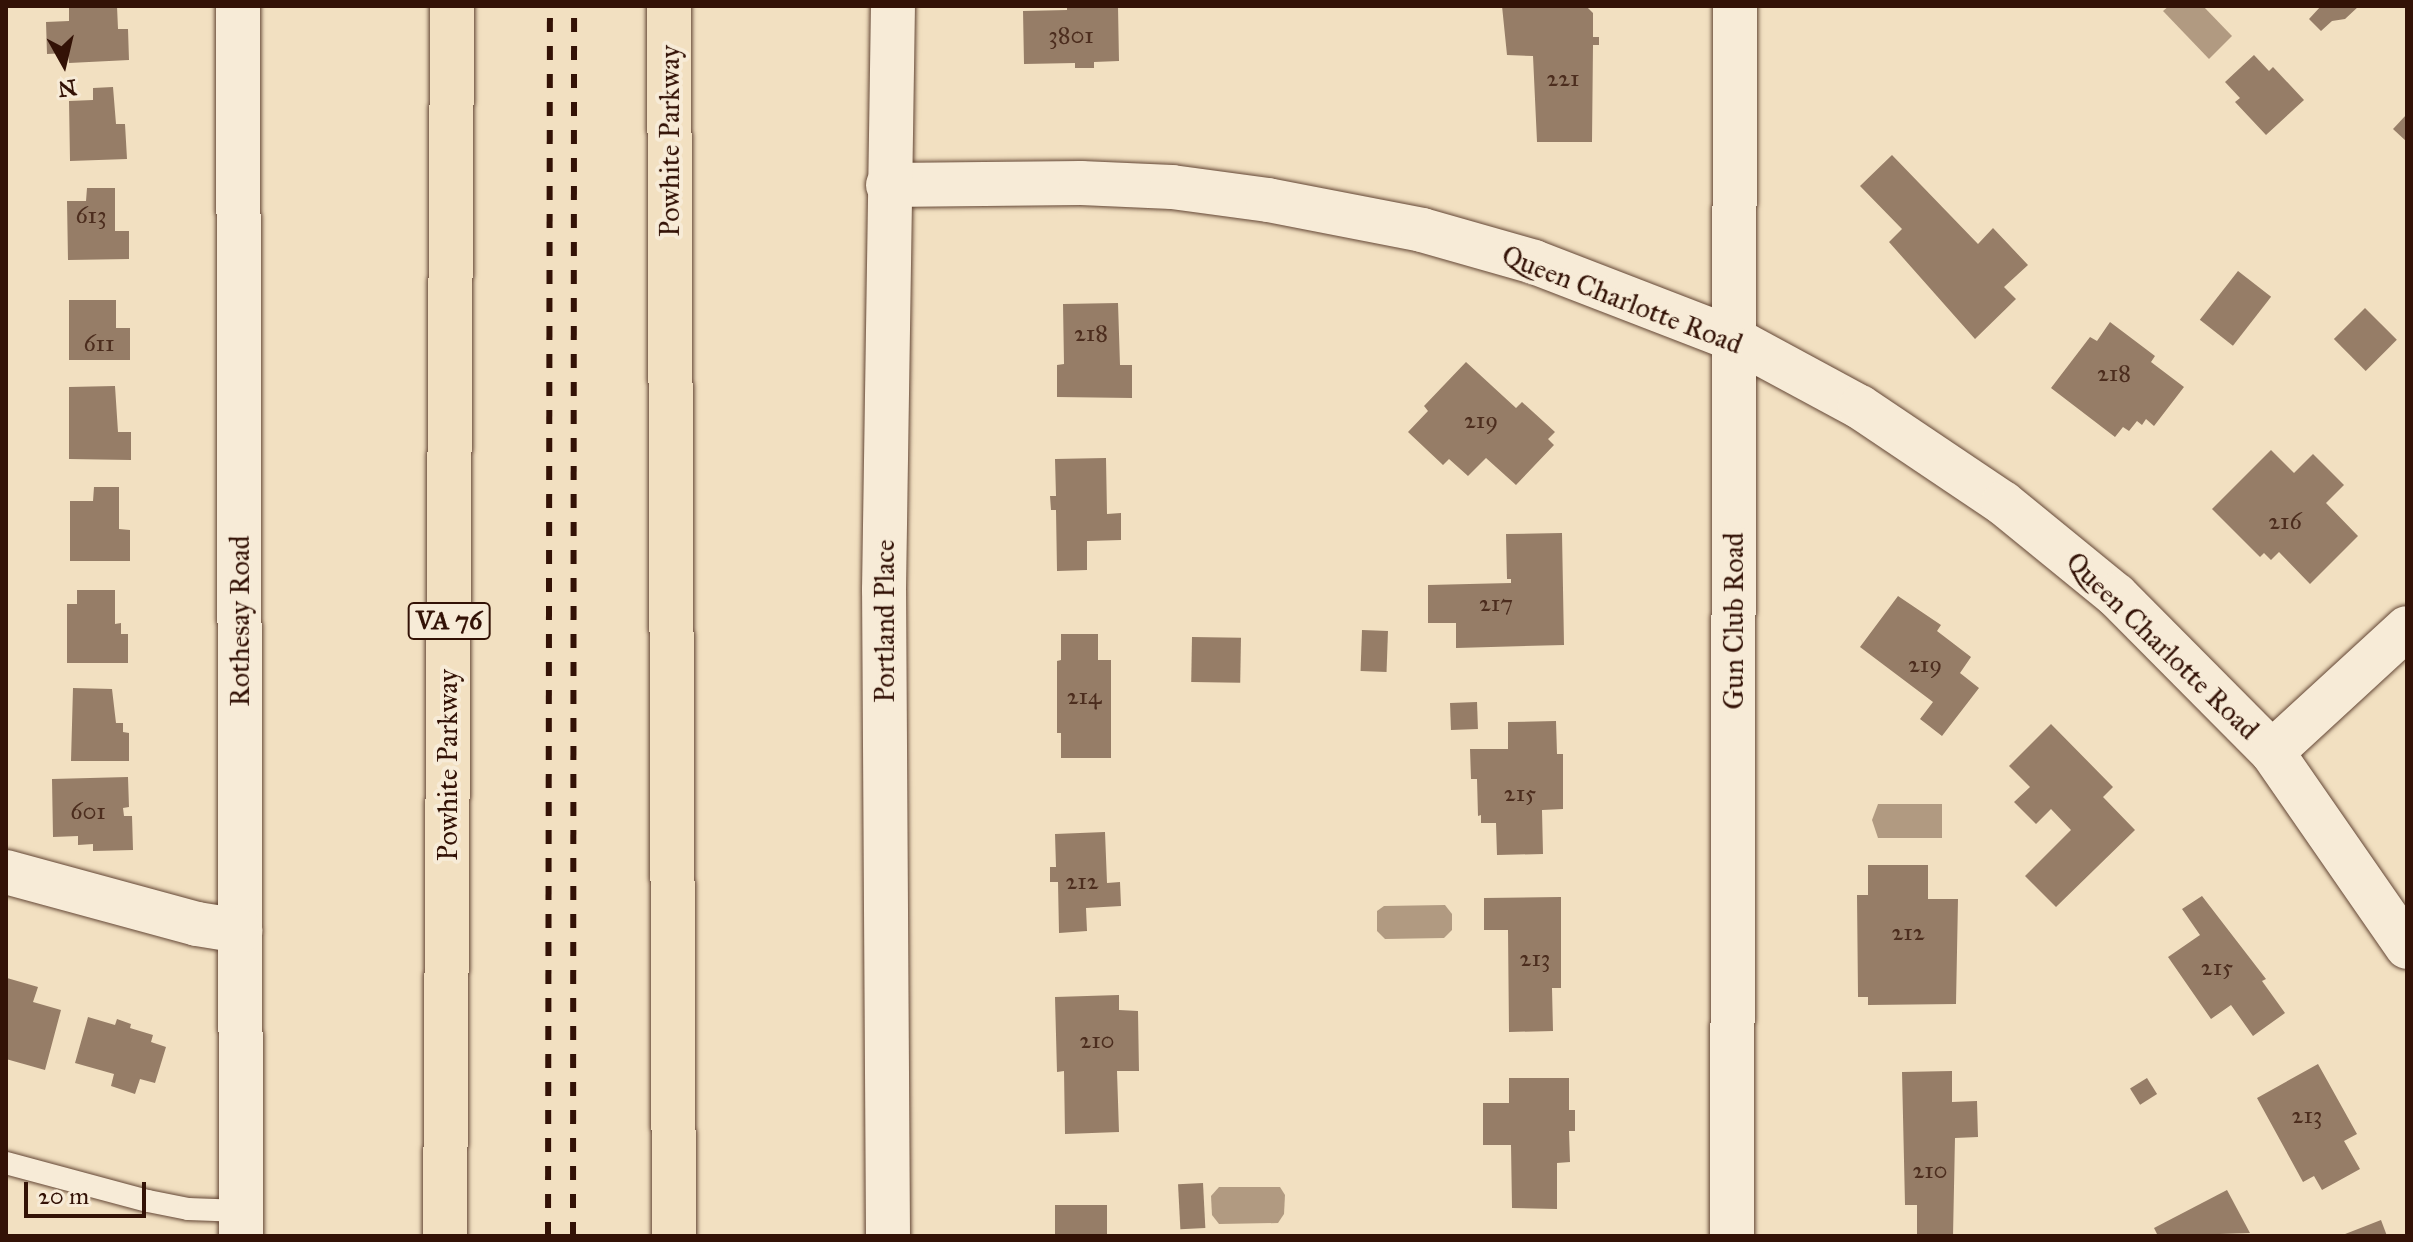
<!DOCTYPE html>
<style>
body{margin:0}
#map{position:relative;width:2413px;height:1242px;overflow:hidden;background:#f2e0c1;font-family:"IM FELL Great Primer",serif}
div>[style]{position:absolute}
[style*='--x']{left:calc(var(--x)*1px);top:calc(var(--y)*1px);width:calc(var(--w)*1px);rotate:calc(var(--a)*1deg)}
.water>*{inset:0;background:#b19a81}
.building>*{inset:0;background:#967d67;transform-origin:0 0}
.roads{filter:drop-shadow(0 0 2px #634635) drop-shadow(0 0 2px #634635)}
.lane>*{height:22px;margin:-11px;padding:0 11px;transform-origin:11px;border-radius:11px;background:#f7ebd7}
.street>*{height:44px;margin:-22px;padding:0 22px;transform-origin:22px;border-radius:22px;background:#f7ebd7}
.highway>*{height:44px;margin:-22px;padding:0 22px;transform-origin:22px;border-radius:22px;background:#f2e0c1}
.rail>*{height:6px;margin-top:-3px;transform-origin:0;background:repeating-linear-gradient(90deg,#331206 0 14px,transparent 0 28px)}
span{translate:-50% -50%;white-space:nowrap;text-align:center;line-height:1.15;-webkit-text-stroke:8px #f7ebd7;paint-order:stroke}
.number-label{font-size:24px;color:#4c2d1e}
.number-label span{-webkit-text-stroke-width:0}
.shield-label span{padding:2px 6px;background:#f7ebd7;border:2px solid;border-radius:6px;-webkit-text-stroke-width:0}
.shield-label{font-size:26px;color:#331206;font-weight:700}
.street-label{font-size:28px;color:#331206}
.frame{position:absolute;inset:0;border:8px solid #331206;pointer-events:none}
.north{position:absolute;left:24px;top:24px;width:80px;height:80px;-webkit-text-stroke:6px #f7ebd7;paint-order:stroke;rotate:172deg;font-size:22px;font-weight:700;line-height:32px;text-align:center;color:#331206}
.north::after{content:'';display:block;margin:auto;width:28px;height:36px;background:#331206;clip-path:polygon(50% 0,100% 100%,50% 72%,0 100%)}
.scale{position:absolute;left:24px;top:1182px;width:122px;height:36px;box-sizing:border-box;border:4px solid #331206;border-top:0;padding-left:10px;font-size:24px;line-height:28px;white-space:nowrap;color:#331206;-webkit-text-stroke:6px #f7ebd7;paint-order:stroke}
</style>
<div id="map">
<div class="water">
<div style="clip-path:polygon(2169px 6px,2203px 6px,2232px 36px,2209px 59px,2163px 11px)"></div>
<div style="clip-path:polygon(1878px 804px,1942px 804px,1942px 838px,1878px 838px,1872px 820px)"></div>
<div style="clip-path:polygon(1445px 905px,1452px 914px,1452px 930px,1444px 938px,1385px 939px,1377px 931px,1377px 911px,1384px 906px)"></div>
<div style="clip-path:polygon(1219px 1187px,1280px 1187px,1285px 1195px,1284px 1214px,1278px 1223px,1219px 1224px,1212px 1215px,1211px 1196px)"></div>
</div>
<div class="building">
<div style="clip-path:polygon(69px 6px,117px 6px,118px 29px,128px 29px,129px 60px,69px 63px,68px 53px,47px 54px,46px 22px,69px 21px)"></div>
<div style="clip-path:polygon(1067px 6px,1118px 6px,1119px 61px,1094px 62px,1094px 68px,1075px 68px,1075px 63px,1024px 64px,1023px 11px,1067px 10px)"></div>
<div style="clip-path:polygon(1502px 6px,1586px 6px,1593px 13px,1593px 37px,1599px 37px,1599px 45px,1593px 45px,1592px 142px,1537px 142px,1533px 56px,1507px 55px)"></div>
<div style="clip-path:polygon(2321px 6px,2359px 6px,2345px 19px,2332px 21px,2321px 31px,2309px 19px)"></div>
<div style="clip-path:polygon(2254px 55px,2269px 71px,2273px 67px,2304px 100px,2266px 135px,2235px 102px,2240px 98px,2225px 82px)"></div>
<div style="clip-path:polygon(113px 87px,116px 124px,125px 124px,127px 159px,70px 161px,69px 101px,93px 100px,93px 88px)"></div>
<div style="clip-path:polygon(2407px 114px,2407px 142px,2393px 129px)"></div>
<div style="clip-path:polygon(1892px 155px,1978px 244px,1993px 228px,2028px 265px,2004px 287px,2016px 299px,1975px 339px,1889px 242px,1902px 229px,1860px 186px)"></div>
<div style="clip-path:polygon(87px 188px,115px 188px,115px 231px,129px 231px,129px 259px,68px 260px,67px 201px,86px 201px)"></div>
<div style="left:2238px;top:271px;width:42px;height:62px;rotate:38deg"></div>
<div style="clip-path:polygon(69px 300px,116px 300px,116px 328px,130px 328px,130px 360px,69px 360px)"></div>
<div style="clip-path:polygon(1118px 303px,1120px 365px,1132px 365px,1132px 398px,1057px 397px,1057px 365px,1064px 364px,1063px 304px)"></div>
<div style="left:2365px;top:308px;width:45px;height:44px;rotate:45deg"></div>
<div style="clip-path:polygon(2110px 322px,2155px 356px,2151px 362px,2184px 387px,2154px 426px,2146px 419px,2142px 425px,2137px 421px,2129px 431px,2123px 427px,2115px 437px,2051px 388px,2090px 337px,2097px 341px)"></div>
<div style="clip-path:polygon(1466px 362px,1516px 408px,1522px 402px,1555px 432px,1548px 439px,1554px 445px,1516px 485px,1486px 458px,1468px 476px,1449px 459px,1443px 465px,1408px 432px,1428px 411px,1424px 406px)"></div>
<div style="clip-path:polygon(115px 386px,118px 432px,131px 432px,131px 460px,69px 459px,69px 387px)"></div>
<div style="clip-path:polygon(2271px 450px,2294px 473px,2313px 454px,2344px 485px,2326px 503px,2358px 536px,2310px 584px,2279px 552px,2271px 560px,2264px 553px,2260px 557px,2212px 509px)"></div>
<div style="clip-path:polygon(1106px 458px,1107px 514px,1121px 513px,1121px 540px,1087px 541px,1087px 570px,1057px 571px,1056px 510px,1051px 510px,1050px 496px,1056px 496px,1055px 459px)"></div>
<div style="clip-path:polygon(94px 487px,119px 487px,119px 529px,130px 530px,130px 561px,70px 561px,70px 501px,93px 501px)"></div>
<div style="clip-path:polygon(1562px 533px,1564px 645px,1456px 648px,1456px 623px,1428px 623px,1428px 585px,1511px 583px,1511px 579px,1507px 579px,1506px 534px)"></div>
<div style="clip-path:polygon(77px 590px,115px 590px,115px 624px,121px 623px,121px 634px,128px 634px,128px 663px,67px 663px,67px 604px,77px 604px)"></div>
<div style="clip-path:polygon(1898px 596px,1941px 625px,1937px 631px,1971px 657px,1960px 673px,1979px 688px,1942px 736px,1920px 719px,1933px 702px,1860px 647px)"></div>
<div style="left:1362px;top:630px;width:26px;height:41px;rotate:2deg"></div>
<div style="clip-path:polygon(1061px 634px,1098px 634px,1098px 660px,1111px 660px,1111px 758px,1061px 758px,1061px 733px,1057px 733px,1057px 661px,1061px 660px)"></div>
<div style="left:1192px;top:637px;width:49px;height:45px;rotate:1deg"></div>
<div style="clip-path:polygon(73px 688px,112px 689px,116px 723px,123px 723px,123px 732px,129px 733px,129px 761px,71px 761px)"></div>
<div style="left:1477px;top:702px;width:27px;height:27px;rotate:88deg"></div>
<div style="clip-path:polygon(1556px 721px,1557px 754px,1563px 754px,1563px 809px,1542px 810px,1543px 854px,1497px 855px,1496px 823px,1481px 823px,1481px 815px,1478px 816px,1477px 779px,1471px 779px,1470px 749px,1508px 749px,1508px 722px)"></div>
<div style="clip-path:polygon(2051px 724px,2113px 787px,2103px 797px,2135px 830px,2056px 907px,2025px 876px,2071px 830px,2051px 809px,2036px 824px,2014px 802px,2030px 787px,2009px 766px)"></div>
<div style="clip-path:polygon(128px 777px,129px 807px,123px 808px,124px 816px,132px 816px,133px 850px,93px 851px,93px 844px,78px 845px,78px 836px,53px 837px,52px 779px)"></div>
<div style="clip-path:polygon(1105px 832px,1107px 883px,1120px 882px,1121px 906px,1086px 908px,1087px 931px,1059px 933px,1058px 882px,1050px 882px,1050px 867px,1056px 867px,1055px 834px)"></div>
<div style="clip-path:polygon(1868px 865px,1928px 865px,1928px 899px,1958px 899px,1956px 1004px,1868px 1005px,1868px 997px,1858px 997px,1857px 895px,1868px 895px)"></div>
<div style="clip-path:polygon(2202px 896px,2266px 979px,2262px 981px,2285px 1013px,2253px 1036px,2231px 1005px,2211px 1019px,2168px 957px,2200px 935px,2182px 909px)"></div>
<div style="clip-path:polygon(1561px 897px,1561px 988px,1552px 988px,1553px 1031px,1509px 1032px,1508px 930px,1484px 930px,1484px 898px)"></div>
<div style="clip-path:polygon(7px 978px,38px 987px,33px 1002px,61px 1010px,45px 1070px,6px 1059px)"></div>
<div style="clip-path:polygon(1119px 995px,1119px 1010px,1138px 1011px,1139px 1071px,1117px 1071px,1119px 1132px,1065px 1134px,1064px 1071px,1057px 1072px,1055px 997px)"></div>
<div style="clip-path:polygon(88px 1017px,115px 1025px,117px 1019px,131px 1024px,130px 1028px,153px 1035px,151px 1042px,166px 1047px,155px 1083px,140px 1079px,135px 1094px,111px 1086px,114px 1074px,75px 1063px)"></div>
<div style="clip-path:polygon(2318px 1064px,2357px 1134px,2344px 1141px,2360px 1169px,2322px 1190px,2314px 1176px,2303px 1182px,2257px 1098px)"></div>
<div style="clip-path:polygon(1952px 1071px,1952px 1102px,1977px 1101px,1978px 1137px,1955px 1138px,1953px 1236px,1917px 1236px,1917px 1205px,1905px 1205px,1902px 1072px)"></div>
<div style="clip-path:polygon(1509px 1078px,1569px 1078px,1569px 1110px,1575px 1110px,1575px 1131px,1569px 1131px,1570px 1162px,1557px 1163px,1557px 1209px,1512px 1208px,1511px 1145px,1483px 1145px,1483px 1103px,1509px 1103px)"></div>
<div style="left:2147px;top:1078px;width:19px;height:20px;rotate:58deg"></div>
<div style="left:1203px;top:1183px;width:45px;height:25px;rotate:87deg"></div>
<div style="clip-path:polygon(2227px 1190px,2250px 1233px,2158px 1236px,2154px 1228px)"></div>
<div style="left:1107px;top:1205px;width:31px;height:52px;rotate:90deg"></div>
<div style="clip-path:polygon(2381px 1220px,2387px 1236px,2340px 1236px)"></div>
</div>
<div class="roads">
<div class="lane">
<div style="--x:6;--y:1163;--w:147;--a:15"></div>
<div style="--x:148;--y:1201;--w:41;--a:11.3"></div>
<div style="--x:188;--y:1209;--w:54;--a:2.1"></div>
</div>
<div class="street">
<div style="--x:238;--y:6;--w:1230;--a:89.86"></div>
<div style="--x:888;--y:185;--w:193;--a:-0.6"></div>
<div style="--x:1081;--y:183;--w:91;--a:2.5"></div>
<div style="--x:1172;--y:187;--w:97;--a:7.7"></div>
<div style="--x:1268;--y:200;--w:157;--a:11"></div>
<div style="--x:1422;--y:230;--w:116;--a:15.9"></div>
<div style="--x:1534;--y:262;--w:214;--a:21.1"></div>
<div style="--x:1734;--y:339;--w:143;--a:28.4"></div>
<div style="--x:1860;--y:407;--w:172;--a:33.9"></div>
<div style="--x:2003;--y:503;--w:146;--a:39.2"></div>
<div style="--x:2116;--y:595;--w:221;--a:45.2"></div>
<div style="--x:2272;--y:752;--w:237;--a:55.3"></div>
<div style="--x:2272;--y:752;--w:183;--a:-42.6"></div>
<div style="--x:6;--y:872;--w:198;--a:15.2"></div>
<div style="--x:197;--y:924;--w:44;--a:9.2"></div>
<div style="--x:888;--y:1236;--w:646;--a:-90.35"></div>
<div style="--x:884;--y:590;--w:584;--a:-89.12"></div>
<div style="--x:1732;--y:1236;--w:1230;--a:-89.86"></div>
</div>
<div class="highway">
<div style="--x:669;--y:6;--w:1230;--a:89.77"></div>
<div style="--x:445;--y:1236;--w:1230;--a:-89.67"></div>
</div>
</div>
<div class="rail">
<div style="--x:548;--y:1236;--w:1230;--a:-89.91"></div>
<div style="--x:573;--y:1236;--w:1230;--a:-89.95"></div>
</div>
<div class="number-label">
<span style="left:1071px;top:36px">3801</span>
<span style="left:1563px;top:79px">221</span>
<span style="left:91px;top:216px">613</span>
<span style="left:1091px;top:334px">218</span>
<span style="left:99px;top:344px">611</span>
<span style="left:2114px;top:374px">218</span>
<span style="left:1481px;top:421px">219</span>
<span style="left:2285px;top:522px">216</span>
<span style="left:1496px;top:604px">217</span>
<span style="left:1925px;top:665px">219</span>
<span style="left:1084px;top:697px">214</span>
<span style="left:1520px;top:794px">215</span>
<span style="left:88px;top:812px">601</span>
<span style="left:1082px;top:882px">212</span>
<span style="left:1908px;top:933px">212</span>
<span style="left:1535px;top:959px">213</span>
<span style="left:2217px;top:968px">215</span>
<span style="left:1097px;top:1041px">210</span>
<span style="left:2307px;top:1116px">213</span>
<span style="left:1930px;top:1171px">210</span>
</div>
<div class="shield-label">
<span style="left:449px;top:621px">VA 76</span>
</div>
<div class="street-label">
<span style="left:670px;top:141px;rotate:-90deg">Powhite Parkway</span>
<span style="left:1622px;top:300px;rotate:21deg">Queen Charlotte Road</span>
<span style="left:240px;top:621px;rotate:-90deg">Rothesay Road</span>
<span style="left:885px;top:621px;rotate:-90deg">Portland Place</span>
<span style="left:1734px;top:621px;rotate:-90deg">Gun Club Road</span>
<span style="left:2162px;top:646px;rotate:44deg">Queen Charlotte Road</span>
<span style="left:448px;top:765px;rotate:-90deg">Powhite Parkway</span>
</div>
<div class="frame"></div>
<div class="north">N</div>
<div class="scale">20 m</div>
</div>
